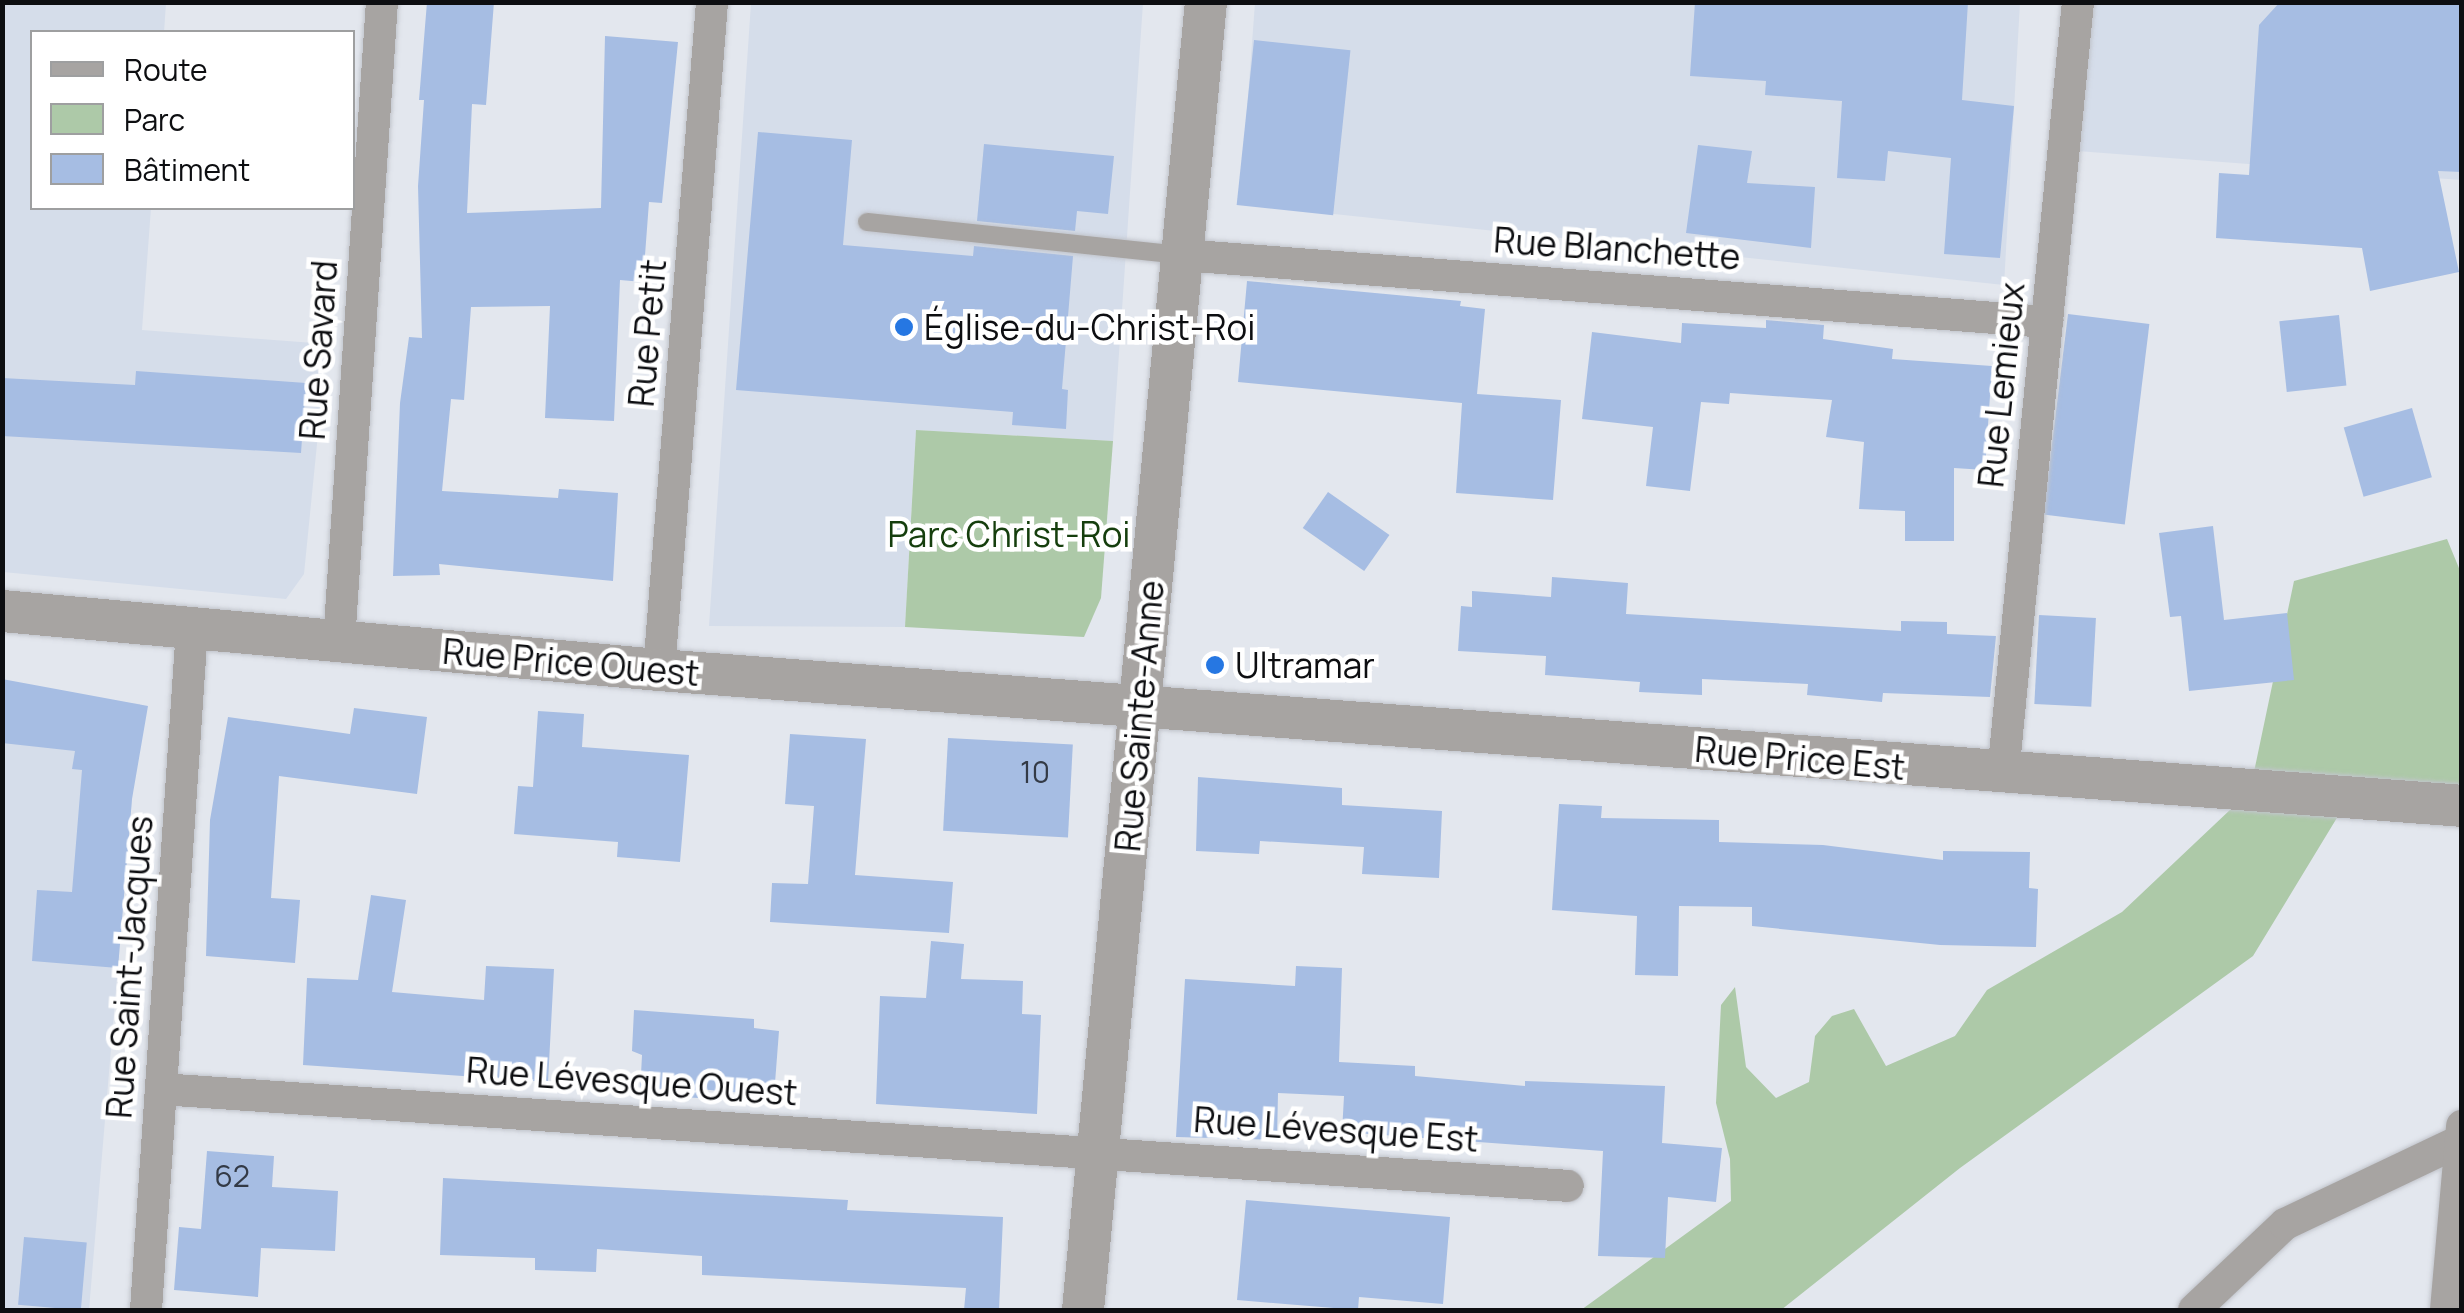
<!DOCTYPE html>
<meta charset="utf-8">
<style>
body{margin:0}
#map{position:relative;width:2464px;height:1313px;overflow:hidden;background:#e3e7ee;font-family:Manrope,sans-serif}
div>[style]{position:absolute}
[style*='--x']{left:calc(var(--x)*1px);top:calc(var(--y)*1px);width:calc(var(--w)*1px);rotate:calc(var(--a)*1deg)}
.built>*{inset:0;background:#d5ddea}
.green>*{inset:0;background:#adc9a8}
.building>*{inset:0;background:#a6bde3;transform-origin:0 0}
.roads{filter:drop-shadow(0 0 2px #c1c4cb) drop-shadow(0 0 2px #c1c4cb)}
.service>*{height:18px;margin:-9px;padding:0 9px;transform-origin:9px;border-radius:9px;background:#a7a4a2}
.minor>*{height:32px;margin:-16px;padding:0 16px;transform-origin:16px;border-radius:16px;background:#a7a4a2}
.tertiary>*{height:42px;margin:-21px;padding:0 21px;transform-origin:21px;border-radius:21px;background:#a7a4a2}
.dots>*{width:28px;height:28px;translate:-50% -50%;box-sizing:border-box;border:5px solid #fff;border-radius:50%}
span{translate:-50% -50%;white-space:nowrap;text-align:center;line-height:1.15;-webkit-text-stroke:9px #fff;paint-order:stroke}
.number-label{font-size:30px;color:#333a46}
.number-label span{-webkit-text-stroke-width:0}
.street-label{font-size:35px;color:#0d0e11}
.poi-label{font-size:35px;color:#0d0e11}
.left{translate:0 -50%;text-align:left}
.park-label{font-size:35px;color:#153e0d}
.frame{position:absolute;inset:0;border:5px solid #0d0e11;pointer-events:none}
.legend{position:absolute;left:30px;top:30px;width:325px;height:180px;box-sizing:border-box;background:#fff;border:2px solid #9e9fa0;margin:0;padding:12px 18px;list-style:none;font-size:30px;color:#0d0e11}
.legend li{display:flex;align-items:center;gap:20px;height:50px}
.legend b{width:50px;border:2px solid #9e9fa0}
</style>
<div id="map">
<div class="built">
<div style="clip-path:polygon(2px 3px,166px 3px,164px 32px,32px 32px,32px 208px,151px 208px,142px 330px,327px 344px,304px 574px,286px 599px,3px 572px)"></div>
<div style="clip-path:polygon(751px 3px,1143px 3px,1113px 441px,916px 430px,905px 627px,709px 626px)"></div>
<div style="clip-path:polygon(1255px 3px,2020px 3px,2004px 285px,1240px 204px)"></div>
<div style="clip-path:polygon(2078px 3px,2461px 3px,2461px 180px,2064px 150px)"></div>
<div style="clip-path:polygon(2px 693px,140px 704px,89px 1310px,3px 1310px)"></div>
</div>
<div class="green">
<div style="clip-path:polygon(916px 430px,1113px 441px,1101px 598px,1084px 637px,905px 627px)"></div>
<div style="clip-path:polygon(2447px 539px,2461px 573px,2461px 806px,2349px 798px,2253px 956px,1960px 1168px,1781px 1310px,1581px 1310px,1731px 1201px,1730px 1159px,1716px 1103px,1721px 1005px,1735px 987px,1746px 1067px,1776px 1098px,1809px 1082px,1815px 1036px,1832px 1016px,1854px 1009px,1886px 1066px,1955px 1036px,1987px 990px,2122px 912px,2250px 791px,2294px 581px)"></div>
</div>
<div class="building">
<div style="clip-path:polygon(427px 2px,494px 2px,486px 105px,472px 104px,467px 213px,601px 208px,605px 36px,678px 42px,662px 203px,649px 202px,643px 282px,620px 280px,614px 421px,545px 418px,550px 306px,471px 307px,464px 400px,451px 399px,442px 491px,558px 498px,559px 489px,618px 493px,613px 581px,439px 564px,440px 575px,393px 576px,400px 403px,409px 337px,422px 338px,418px 186px,424px 100px,419px 100px)"></div>
<div style="clip-path:polygon(1695px 2px,1968px 2px,1962px 100px,2014px 106px,2000px 258px,1944px 254px,1951px 158px,1888px 151px,1885px 181px,1837px 178px,1842px 101px,1765px 95px,1766px 81px,1690px 76px)"></div>
<div style="clip-path:polygon(2280px 2px,2462px 2px,2462px 172px,2438px 171px,2459px 272px,2370px 291px,2362px 248px,2216px 238px,2219px 173px,2249px 175px,2259px 25px)"></div>
<div style="left:1254px;top:40px;width:97px;height:166px;rotate:6deg"></div>
<div style="clip-path:polygon(758px 132px,852px 140px,843px 245px,973px 256px,974px 246px,1073px 256px,1062px 389px,1068px 390px,1066px 429px,1012px 425px,1013px 412px,736px 390px)"></div>
<div style="clip-path:polygon(984px 144px,1114px 156px,1108px 214px,1077px 211px,1075px 231px,977px 221px)"></div>
<div style="clip-path:polygon(1698px 145px,1752px 151px,1747px 183px,1815px 187px,1811px 248px,1686px 233px)"></div>
<div style="clip-path:polygon(1247px 281px,1461px 301px,1460px 306px,1485px 309px,1477px 394px,1561px 400px,1553px 500px,1456px 493px,1462px 403px,1238px 382px)"></div>
<div style="left:2068px;top:314px;width:82px;height:202px;rotate:7deg"></div>
<div style="left:2339px;top:315px;width:71px;height:60px;rotate:84deg"></div>
<div style="clip-path:polygon(1766px 320px,1824px 325px,1823px 339px,1893px 349px,1892px 359px,1992px 366px,1985px 470px,1954px 468px,1954px 541px,1905px 541px,1905px 511px,1859px 509px,1864px 442px,1826px 437px,1832px 400px,1730px 393px,1729px 404px,1701px 402px,1690px 491px,1646px 486px,1653px 427px,1582px 419px,1592px 332px,1681px 343px,1682px 323px,1766px 328px)"></div>
<div style="clip-path:polygon(136px 371px,306px 383px,301px 453px,2px 436px,2px 378px,135px 385px)"></div>
<div style="left:2412px;top:408px;width:72px;height:71px;rotate:74deg"></div>
<div style="left:1328px;top:492px;width:75px;height:44px;rotate:35deg"></div>
<div style="clip-path:polygon(2213px 526px,2224px 620px,2287px 613px,2294px 680px,2189px 691px,2181px 616px,2170px 617px,2159px 533px)"></div>
<div style="clip-path:polygon(1552px 577px,1628px 583px,1626px 614px,1901px 631px,1901px 621px,1947px 622px,1947px 634px,1996px 636px,1990px 697px,1883px 693px,1882px 702px,1807px 695px,1808px 684px,1702px 679px,1702px 695px,1639px 692px,1640px 682px,1545px 675px,1546px 656px,1458px 651px,1461px 606px,1472px 607px,1472px 591px,1551px 597px)"></div>
<div style="left:2039px;top:615px;width:57px;height:89px;rotate:3deg"></div>
<div style="clip-path:polygon(2px 679px,148px 706px,132px 799px,118px 968px,32px 961px,37px 890px,72px 892px,82px 770px,72px 769px,75px 751px,2px 743px)"></div>
<div style="clip-path:polygon(354px 708px,427px 717px,417px 794px,279px 776px,271px 898px,300px 900px,295px 963px,206px 956px,210px 820px,228px 717px,350px 734px)"></div>
<div style="clip-path:polygon(538px 711px,584px 714px,582px 747px,689px 755px,680px 862px,617px 857px,618px 842px,514px 834px,518px 786px,533px 787px)"></div>
<div style="clip-path:polygon(790px 734px,866px 739px,855px 875px,953px 882px,949px 933px,770px 922px,772px 883px,808px 884px,814px 806px,785px 804px)"></div>
<div style="left:948px;top:738px;width:125px;height:93px;rotate:3deg"></div>
<div style="clip-path:polygon(1198px 777px,1342px 788px,1342px 805px,1442px 811px,1439px 878px,1362px 874px,1364px 847px,1260px 841px,1259px 854px,1196px 851px)"></div>
<div style="clip-path:polygon(1559px 804px,1602px 806px,1601px 818px,1719px 820px,1719px 842px,1823px 845px,1943px 860px,1943px 851px,2030px 852px,2029px 888px,2038px 889px,2036px 947px,1940px 945px,1752px 926px,1752px 907px,1679px 906px,1678px 976px,1635px 975px,1637px 916px,1552px 910px)"></div>
<div style="clip-path:polygon(371px 895px,406px 900px,392px 992px,484px 1000px,486px 966px,554px 969px,548px 1082px,303px 1065px,307px 978px,358px 980px)"></div>
<div style="clip-path:polygon(931px 941px,964px 944px,961px 979px,1023px 981px,1022px 1014px,1041px 1015px,1037px 1114px,876px 1104px,880px 996px,926px 998px)"></div>
<div style="clip-path:polygon(1296px 966px,1342px 968px,1339px 1062px,1415px 1066px,1415px 1076px,1525px 1086px,1525px 1081px,1665px 1086px,1662px 1143px,1722px 1148px,1716px 1202px,1668px 1197px,1665px 1258px,1598px 1256px,1603px 1151px,1342px 1132px,1344px 1096px,1278px 1093px,1277px 1140px,1176px 1137px,1185px 979px,1295px 986px)"></div>
<div style="clip-path:polygon(634px 1010px,754px 1019px,754px 1028px,779px 1031px,774px 1096px,699px 1089px,698px 1098px,640px 1094px,642px 1055px,632px 1051px)"></div>
<div style="clip-path:polygon(207px 1151px,274px 1156px,272px 1187px,338px 1191px,335px 1251px,261px 1248px,258px 1297px,174px 1290px,179px 1227px,201px 1229px)"></div>
<div style="clip-path:polygon(443px 1178px,848px 1200px,847px 1210px,1003px 1217px,999px 1310px,964px 1310px,966px 1288px,702px 1275px,702px 1256px,597px 1249px,596px 1272px,535px 1270px,535px 1258px,440px 1255px)"></div>
<div style="clip-path:polygon(1246px 1200px,1450px 1217px,1443px 1304px,1359px 1297px,1358px 1310px,1237px 1300px)"></div>
<div style="left:24px;top:1237px;width:63px;height:68px;rotate:5deg"></div>
</div>
<div class="roads">
<div class="service">
<div style="--x:867;--y:222;--w:316;--a:6"></div>
</div>
<div class="minor">
<div style="--x:1182;--y:255;--w:868;--a:4.43"></div>
<div style="--x:339;--y:642;--w:641;--a:-86.16"></div>
<div style="--x:659;--y:670;--w:670;--a:-85.46"></div>
<div style="--x:2003;--y:775;--w:777;--a:-84.46"></div>
<div style="--x:161;--y:1089;--w:1410;--a:3.94"></div>
<div style="--x:146;--y:1310;--w:683;--a:-86.14"></div>
<div style="--x:2194;--y:1310;--w:125;--a:-43.4"></div>
<div style="--x:2285;--y:1224;--w:194;--a:-25.4"></div>
<div style="--x:2446;--y:1310;--w:185;--a:-85"></div>
</div>
<div class="tertiary">
<div style="--x:2;--y:611;--w:660;--a:5.13"></div>
<div style="--x:659;--y:670;--w:1808;--a:4.31"></div>
<div style="--x:1083;--y:1310;--w:1314;--a:-84.63"></div>
</div>
</div>
<div class="dots">
<div style="left:904px;top:327px;background:#2677e2"></div>
<div style="left:1215px;top:665px;background:#2677e2"></div>
</div>
<div class="number-label">
<span style="left:1035px;top:772px">10</span>
<span style="left:232px;top:1176px">62</span>
</div>
<div class="street-label">
<span style="left:1617px;top:248px;rotate:4deg">Rue Blanchette</span>
<span style="left:647px;top:333px;rotate:-85deg">Rue Petit</span>
<span style="left:318px;top:350px;rotate:-86deg">Rue Savard</span>
<span style="left:2001px;top:385px;rotate:-84deg">Rue Lemieux</span>
<span style="left:571px;top:662px;rotate:5deg">Rue Price Ouest</span>
<span style="left:1139px;top:716px;rotate:-85deg">Rue Sainte-Anne</span>
<span style="left:1800px;top:758px;rotate:5deg">Rue Price Est</span>
<span style="left:129px;top:967px;rotate:-86deg">Rue Saint-Jacques</span>
<span style="left:632px;top:1081px;rotate:4deg">Rue Lévesque Ouest</span>
<span style="left:1336px;top:1129px;rotate:4deg">Rue Lévesque Est</span>
</div>
<div class="poi-label">
<span class="left" style="left:924px;top:327px">Église-du-Christ-Roi</span>
<span class="left" style="left:1235px;top:665px">Ultramar</span>
</div>
<div class="park-label">
<span style="left:1009px;top:534px">Parc Christ-Roi</span>
</div>
<div class="frame"></div>
<ul class="legend">
<li><b style="height:12px;background:#a7a4a2"></b>Route</li>
<li><b style="height:28px;background:#adc9a8"></b>Parc</li>
<li><b style="height:28px;background:#a6bde3"></b>Bâtiment</li>
</ul>
</div>
